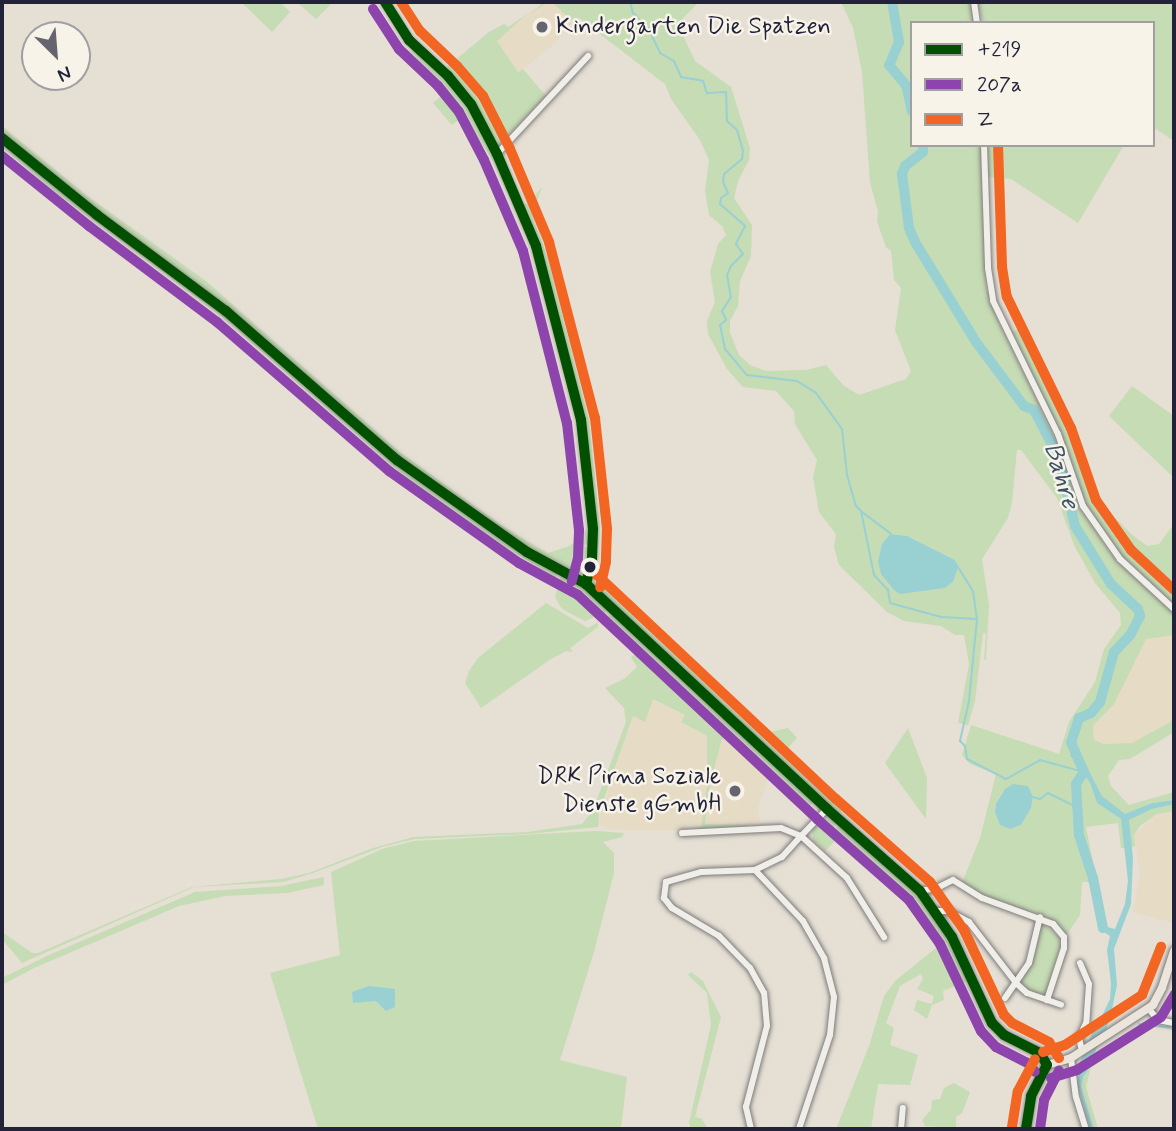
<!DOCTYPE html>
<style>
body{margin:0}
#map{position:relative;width:1176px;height:1131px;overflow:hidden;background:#e5dfd4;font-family:Mynerve,sans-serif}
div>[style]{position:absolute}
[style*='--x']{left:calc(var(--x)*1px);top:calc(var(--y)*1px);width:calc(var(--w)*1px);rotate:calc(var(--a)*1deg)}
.built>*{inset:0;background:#e6dbc5}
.green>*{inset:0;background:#c6dcb4}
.water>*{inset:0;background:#99d0d2}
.stream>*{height:2px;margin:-1px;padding:0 1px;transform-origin:1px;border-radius:1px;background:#99d0d2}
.river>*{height:10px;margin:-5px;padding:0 5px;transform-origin:5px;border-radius:5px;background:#99d0d2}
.roads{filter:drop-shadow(0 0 2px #7e7b7b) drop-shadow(0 0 2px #7e7b7b)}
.minor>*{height:6px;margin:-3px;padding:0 3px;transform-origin:3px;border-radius:3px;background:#f0eee9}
.major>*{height:8px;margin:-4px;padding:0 4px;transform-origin:4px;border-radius:4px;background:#ebe5dc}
.bus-1>*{height:10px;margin:-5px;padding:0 5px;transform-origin:5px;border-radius:5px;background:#005000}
.bus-2>*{height:10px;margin:-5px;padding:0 5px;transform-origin:5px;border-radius:5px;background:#8e44ad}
.bus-3>*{height:10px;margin:-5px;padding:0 5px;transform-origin:5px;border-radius:5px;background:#f26522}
.dots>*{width:19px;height:19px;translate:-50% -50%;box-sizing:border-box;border:4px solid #f7f3e8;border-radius:50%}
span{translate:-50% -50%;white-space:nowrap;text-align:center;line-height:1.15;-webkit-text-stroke:5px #f7f3e8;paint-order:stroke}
.poi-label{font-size:24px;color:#22223b}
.left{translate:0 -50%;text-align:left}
.right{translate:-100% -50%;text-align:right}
.water-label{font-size:26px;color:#3c5468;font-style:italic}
.frame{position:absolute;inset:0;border:4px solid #22223b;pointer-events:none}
.legend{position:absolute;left:910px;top:21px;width:245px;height:126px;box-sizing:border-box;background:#f7f3e8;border:2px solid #a29fa3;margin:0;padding:9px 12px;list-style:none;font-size:21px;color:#22223b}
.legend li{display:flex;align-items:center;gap:14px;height:35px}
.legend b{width:35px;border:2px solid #a29fa3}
.north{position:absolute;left:21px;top:21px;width:70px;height:70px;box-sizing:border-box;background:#f7f3e8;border:2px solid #a29fa3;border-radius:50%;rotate:155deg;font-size:19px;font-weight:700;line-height:28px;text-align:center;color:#22223b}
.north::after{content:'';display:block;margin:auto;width:24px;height:32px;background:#666471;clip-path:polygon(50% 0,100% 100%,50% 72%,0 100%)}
</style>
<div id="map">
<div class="built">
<div style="clip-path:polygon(546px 3px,554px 4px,573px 22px,553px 45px,518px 73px,497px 40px,527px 14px)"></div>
<div style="clip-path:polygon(1172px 634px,1174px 720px,1132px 743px,1104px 744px,1094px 740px,1093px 726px,1106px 714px,1146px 639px)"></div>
<div style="clip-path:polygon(653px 699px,685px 715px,682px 722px,707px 736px,707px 785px,701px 829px,691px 824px,686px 825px,684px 830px,631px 830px,609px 829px,598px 823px,633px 716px,637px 719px)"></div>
<div style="clip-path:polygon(722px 739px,738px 743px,769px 776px,758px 808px,760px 822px,738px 826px,705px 825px,710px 785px)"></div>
<div style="clip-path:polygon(1174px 811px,1174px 923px,1133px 912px,1140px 874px,1134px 835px,1157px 814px)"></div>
</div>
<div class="green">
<div style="clip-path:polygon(241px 2px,280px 2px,290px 12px,272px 32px)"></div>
<div style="clip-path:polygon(297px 2px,333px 2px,316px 19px)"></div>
<div style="clip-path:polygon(evenodd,544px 2px,699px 2px,683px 18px,680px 29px,695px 61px,731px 87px,750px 148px,749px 160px,738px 181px,734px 198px,752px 225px,751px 256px,740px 281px,738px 306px,730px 321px,730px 333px,739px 355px,750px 365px,766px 371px,806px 370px,826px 365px,843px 385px,859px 395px,906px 379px,911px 371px,895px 330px,901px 288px,894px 280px,891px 251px,886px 247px,877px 221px,878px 212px,870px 182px,862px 72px,853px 28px,841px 2px,971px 2px,975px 23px,912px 23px,912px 145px,981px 145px,986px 286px,996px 317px,1054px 435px,1080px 509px,1117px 562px,1174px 614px,1174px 635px,1146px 639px,1114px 704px,1093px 726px,1094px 740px,1104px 744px,1132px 743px,1174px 720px,1174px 732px,1130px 759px,1119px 760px,1108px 776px,1111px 786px,1129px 805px,1174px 792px,1174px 800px,1152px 803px,1125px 815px,1102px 796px,1078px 751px,1078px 769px,1090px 783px,1097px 803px,1121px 819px,1125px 848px,1121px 848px,1118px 823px,1086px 827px,1097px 882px,1082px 882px,1080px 915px,1066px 936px,1061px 927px,1047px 917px,982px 897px,962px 883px,980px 838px,996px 774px,970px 764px,962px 755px,971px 725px,1059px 754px,1069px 722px,1095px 682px,1104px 649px,1121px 625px,1120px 613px,1095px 583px,1074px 545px,1057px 498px,1021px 450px,1017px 450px,1012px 502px,1008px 518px,982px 559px,989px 605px,986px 660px,984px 659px,986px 634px,983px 633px,975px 701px,968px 725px,958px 723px,969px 664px,964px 635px,955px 635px,941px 626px,904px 621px,887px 612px,839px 565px,834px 547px,836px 534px,819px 512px,813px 477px,817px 460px,795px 424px,794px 411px,776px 391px,743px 387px,727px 369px,708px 334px,707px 321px,715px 302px,710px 272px,718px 244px,726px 235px,722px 226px,709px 215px,705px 190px,709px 160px,700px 140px,671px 99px,665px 84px,579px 18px,573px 22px,554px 4px,546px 3px,531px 13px,544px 2px,890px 534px,907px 536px,955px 560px,958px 568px,953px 582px,945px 588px,914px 591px,878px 561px,882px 544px,890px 534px,544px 2px,1005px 789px,1033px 797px,1031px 808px,1021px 825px,1010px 829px,995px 812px,996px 802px,1005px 789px)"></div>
<div style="clip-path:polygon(977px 2px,1174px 2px,1174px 141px,1153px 127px,1153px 23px,983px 23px)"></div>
<div style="clip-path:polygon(527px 14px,497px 41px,518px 72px,523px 69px,546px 96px,498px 146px,447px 67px,489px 32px,504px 24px,508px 27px)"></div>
<div style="clip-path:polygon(413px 50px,443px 75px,461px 96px,491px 147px,509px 189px,506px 191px,493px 161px,464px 116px,452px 125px,433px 103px,446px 92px,410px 51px)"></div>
<div style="clip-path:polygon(2px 126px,90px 198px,206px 281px,400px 452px,501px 525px,548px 553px,569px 546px,580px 538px,588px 526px,576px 421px,564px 364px,551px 326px,555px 325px,578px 420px,589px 517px,590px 538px,588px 544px,583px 545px,590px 551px,585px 573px,580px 574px,528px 547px,399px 456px,228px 306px,98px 210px,2px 133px)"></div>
<div style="clip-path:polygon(2px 142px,247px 332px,395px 462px,557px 573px,553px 587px,546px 572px,489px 537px,412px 483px,220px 315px,51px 189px,2px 147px)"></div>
<div style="clip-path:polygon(987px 145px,1124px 145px,1078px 223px,1011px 179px,988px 177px)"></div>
<div style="clip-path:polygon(542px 187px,532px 215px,549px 261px,589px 419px,600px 527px,597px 577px,616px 600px,764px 728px,770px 732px,788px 728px,797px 738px,787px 749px,796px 760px,794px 763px,842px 809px,841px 812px,838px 813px,819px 797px,623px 616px,594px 584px,592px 575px,595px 567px,596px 529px,583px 420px,544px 262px,522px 205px,529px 203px)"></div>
<div style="clip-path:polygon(1026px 325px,1026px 335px,1035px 363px,1071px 429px,1084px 478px,1093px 495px,1130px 533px,1147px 546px,1159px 544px,1174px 524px,1174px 605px,1121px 555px,1086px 504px,1061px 433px,1012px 332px)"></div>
<div style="clip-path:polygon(1132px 386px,1174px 416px,1174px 478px,1109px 416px)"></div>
<div style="clip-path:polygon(561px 576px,565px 576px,584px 587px,606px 608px,606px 612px,585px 621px,562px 609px,555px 597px)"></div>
<div style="clip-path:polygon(546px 603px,588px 628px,598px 622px,598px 627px,570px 648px,573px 652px,566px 651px,551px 659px,481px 708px,465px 683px,469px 671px,478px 658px)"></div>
<div style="clip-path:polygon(608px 616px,614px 616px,814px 802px,812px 804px,809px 805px,772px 771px,769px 776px,738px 743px,722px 739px,710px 785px,705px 824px,754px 825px,701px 829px,707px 785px,707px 736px,681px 722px,685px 715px,653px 699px,645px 722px,633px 716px,599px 813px,598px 827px,528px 834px,415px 839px,382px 847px,313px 873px,283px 882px,194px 887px,22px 963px,2px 939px,2px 932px,32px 953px,38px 953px,192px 887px,281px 879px,309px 873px,373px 848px,414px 837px,528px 832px,582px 824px,593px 810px,626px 722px,624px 708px,605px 688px,624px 679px,637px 667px,631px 657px,638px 652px)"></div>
<div style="clip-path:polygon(908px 728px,927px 778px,926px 819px,885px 763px)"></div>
<div style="clip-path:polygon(1174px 804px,1174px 811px,1157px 814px,1140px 826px,1134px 835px,1135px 846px,1131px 847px,1129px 820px,1152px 809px)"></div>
<div style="clip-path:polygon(825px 819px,834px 820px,835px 829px,839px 825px,917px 895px,948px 938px,969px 981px,943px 991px,944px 1000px,932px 1005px,927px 1019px,914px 1010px,917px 1000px,932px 1004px,934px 996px,917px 989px,923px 979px,921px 974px,900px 986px,886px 1023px,894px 1028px,890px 1045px,918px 1055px,910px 1085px,878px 1084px,871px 1129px,836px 1129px,869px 1046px,884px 996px,895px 981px,937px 947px,915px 901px,902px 889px,847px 843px,837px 839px,825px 851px,813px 840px,812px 828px)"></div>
<div style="clip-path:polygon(596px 831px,624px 833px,622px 837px,603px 842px,614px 853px,614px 873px,594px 952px,560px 1060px,627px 1077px,621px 1129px,318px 1129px,270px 973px,340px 955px,331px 872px,382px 849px,414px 841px)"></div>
<div style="clip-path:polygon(324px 877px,324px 885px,287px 893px,225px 896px,179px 906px,34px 968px,2px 985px,2px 978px,49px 955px,195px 892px,281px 886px)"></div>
<div style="clip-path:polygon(1040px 922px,1058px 936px,1060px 947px,1046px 994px,1035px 993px,1018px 984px,1036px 952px)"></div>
<div style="clip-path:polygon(691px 972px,703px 981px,721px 1017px,695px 1117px,702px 1119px,708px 1129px,691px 1129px,689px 1123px,711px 1025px,707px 993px,688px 975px)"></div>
<div style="clip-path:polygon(1093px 1059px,1086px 1087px,1098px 1129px,1094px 1129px,1081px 1086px,1087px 1064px)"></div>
<div style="clip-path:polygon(954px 1083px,970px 1092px,962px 1113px,956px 1117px,956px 1127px,965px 1129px,925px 1126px,922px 1120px,931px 1110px,932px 1100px,940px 1099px,944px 1088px)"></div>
</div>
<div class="water">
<div style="clip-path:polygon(890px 534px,907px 536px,955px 560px,958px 568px,953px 582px,945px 588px,900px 594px,894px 590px,881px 574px,878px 561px,882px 544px)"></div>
<div style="clip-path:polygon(1078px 750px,1102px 796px,1125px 814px,1152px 803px,1174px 800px,1174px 804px,1152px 809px,1129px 820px,1133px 858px,1131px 904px,1114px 949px,1117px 985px,1111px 1014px,1106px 1030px,1093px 1035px,1110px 999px,1111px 983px,1107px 950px,1110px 936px,1098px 928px,1097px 916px,1101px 915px,1103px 926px,1115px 929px,1125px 904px,1128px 881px,1121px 819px,1097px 803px,1090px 783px,1070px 755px)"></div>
<div style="clip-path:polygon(1013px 784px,1028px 786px,1033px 797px,1031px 808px,1021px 825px,1010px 829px,1000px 825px,995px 812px,996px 803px,1005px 789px)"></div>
<div style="clip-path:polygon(369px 986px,395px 989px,395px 1007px,386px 1011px,376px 1001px,353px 1003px,352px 992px)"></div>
<div style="clip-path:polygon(1096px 1053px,1087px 1064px,1081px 1086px,1094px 1129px,1090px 1129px,1077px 1083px,1083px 1058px)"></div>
</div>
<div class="stream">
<div style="--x:630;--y:2;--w:11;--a:75"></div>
<div style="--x:633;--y:13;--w:21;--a:45"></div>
<div style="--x:648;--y:28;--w:28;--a:64"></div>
<div style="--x:660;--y:53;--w:16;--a:30"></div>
<div style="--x:674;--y:61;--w:17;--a:66"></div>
<div style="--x:681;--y:77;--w:22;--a:10"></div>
<div style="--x:703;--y:81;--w:13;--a:72"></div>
<div style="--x:707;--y:93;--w:19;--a:-3"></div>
<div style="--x:726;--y:92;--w:29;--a:88"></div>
<div style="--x:727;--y:121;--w:13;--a:42"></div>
<div style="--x:737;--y:130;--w:22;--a:74"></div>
<div style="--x:743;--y:151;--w:8;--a:97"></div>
<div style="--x:742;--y:159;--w:23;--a:140"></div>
<div style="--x:724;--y:174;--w:8;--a:97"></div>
<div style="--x:723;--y:182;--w:12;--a:66"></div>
<div style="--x:728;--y:193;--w:9;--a:144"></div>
<div style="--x:721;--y:198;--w:6;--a:99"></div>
<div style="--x:720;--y:204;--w:33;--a:41"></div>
<div style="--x:745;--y:226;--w:20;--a:117"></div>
<div style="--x:736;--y:244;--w:12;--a:55"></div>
<div style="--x:743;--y:254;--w:17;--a:135"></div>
<div style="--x:731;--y:266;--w:10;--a:114"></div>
<div style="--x:727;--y:275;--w:22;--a:80"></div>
<div style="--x:731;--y:297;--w:17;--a:123"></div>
<div style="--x:722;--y:311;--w:10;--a:66"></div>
<div style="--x:726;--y:320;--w:8;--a:140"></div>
<div style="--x:720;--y:325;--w:25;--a:78"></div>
<div style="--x:725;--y:349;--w:34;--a:50"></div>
<div style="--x:747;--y:375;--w:50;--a:6.8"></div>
<div style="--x:797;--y:381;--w:22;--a:32"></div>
<div style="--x:816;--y:393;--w:44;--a:54.2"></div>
<div style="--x:842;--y:429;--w:46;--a:83.8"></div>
<div style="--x:847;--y:475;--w:32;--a:74"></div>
<div style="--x:856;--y:506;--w:7;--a:45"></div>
<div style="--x:861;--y:511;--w:65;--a:78.5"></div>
<div style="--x:874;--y:575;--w:21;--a:47"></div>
<div style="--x:888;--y:590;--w:13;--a:81"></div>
<div style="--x:890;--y:603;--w:53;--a:15.4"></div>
<div style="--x:941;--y:617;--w:36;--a:3"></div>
<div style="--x:977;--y:619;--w:82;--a:95.6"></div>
<div style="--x:969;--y:701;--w:41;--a:102.7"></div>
<div style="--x:960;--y:741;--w:7;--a:45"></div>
<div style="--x:965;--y:746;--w:13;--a:81"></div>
<div style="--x:967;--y:759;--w:44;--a:27.1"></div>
<div style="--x:1006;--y:779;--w:39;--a:-29"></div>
<div style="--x:1040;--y:760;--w:41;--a:15.4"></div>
<div style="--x:862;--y:512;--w:36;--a:37"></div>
<div style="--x:956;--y:564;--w:32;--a:58"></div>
<div style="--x:973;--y:591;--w:28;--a:82"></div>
<div style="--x:1033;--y:797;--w:7;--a:16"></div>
<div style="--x:1040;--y:799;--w:10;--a:-37"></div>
<div style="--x:1048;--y:793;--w:30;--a:26"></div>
<div style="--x:1139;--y:1024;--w:31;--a:7"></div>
<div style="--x:1172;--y:1029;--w:2;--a:0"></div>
</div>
<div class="river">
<div style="--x:892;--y:2;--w:41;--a:80.1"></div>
<div style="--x:899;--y:42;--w:25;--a:113"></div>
<div style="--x:889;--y:65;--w:26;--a:50"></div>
<div style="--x:906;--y:85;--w:27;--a:77"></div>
<div style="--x:923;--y:145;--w:7;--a:90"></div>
<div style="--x:923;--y:152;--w:23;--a:142"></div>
<div style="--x:905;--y:166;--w:9;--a:111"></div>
<div style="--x:902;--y:174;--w:54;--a:82.6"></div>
<div style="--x:909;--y:228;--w:15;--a:67"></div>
<div style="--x:915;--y:242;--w:117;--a:58.6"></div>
<div style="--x:976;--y:342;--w:80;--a:53.1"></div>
<div style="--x:1024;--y:406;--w:11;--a:22"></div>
<div style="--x:1034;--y:410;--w:52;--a:62.4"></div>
<div style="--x:1058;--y:456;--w:72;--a:76.3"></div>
<div style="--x:1075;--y:526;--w:68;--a:58.2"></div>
<div style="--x:1111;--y:584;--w:37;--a:43"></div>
<div style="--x:1138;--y:609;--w:7;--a:74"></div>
<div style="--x:1140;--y:616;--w:20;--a:117"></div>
<div style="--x:1131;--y:634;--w:25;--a:133"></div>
<div style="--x:1114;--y:652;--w:52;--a:105.6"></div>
<div style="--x:1100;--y:702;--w:14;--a:129"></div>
<div style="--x:1091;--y:713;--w:13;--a:157"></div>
<div style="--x:1079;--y:718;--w:25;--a:108"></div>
<div style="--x:1071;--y:742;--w:33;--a:67"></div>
<div style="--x:1084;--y:772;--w:14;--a:124"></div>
<div style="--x:1076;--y:784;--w:51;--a:86.6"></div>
<div style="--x:1079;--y:835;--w:45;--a:72"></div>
<div style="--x:1093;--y:878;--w:51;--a:78.7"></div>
<div style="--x:1082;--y:1070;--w:54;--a:-67.2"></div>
</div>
<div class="roads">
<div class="minor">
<div style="--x:385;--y:2;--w:45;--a:57.7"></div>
<div style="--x:409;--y:40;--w:53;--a:42.7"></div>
<div style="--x:448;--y:76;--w:36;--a:51"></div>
<div style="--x:471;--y:104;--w:56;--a:62.5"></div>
<div style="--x:497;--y:154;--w:100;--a:67"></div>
<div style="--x:536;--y:246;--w:180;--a:75.5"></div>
<div style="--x:581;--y:420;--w:110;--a:83.7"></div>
<div style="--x:593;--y:529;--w:31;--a:92"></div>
<div style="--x:592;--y:560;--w:25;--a:104"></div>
<div style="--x:974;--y:2;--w:21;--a:82"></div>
<div style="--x:984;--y:145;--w:123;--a:88.1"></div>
<div style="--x:988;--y:268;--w:33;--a:81"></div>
<div style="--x:993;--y:301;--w:148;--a:64"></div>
<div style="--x:1058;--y:434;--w:76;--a:70.9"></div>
<div style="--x:1083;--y:506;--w:65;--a:55.1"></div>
<div style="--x:1120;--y:559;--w:74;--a:42.8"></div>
<div style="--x:497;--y:154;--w:134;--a:-47.1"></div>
<div style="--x:682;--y:833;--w:99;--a:-2.9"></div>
<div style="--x:781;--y:828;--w:22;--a:22"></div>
<div style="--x:801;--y:836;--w:37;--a:-46"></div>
<div style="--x:755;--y:870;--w:70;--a:46.7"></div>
<div style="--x:803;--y:921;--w:43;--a:60.4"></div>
<div style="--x:824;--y:958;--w:40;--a:75.6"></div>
<div style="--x:834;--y:997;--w:38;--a:96"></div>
<div style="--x:830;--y:1035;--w:99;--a:108.3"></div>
<div style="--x:920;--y:891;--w:17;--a:-10"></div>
<div style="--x:937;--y:888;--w:18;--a:-27"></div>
<div style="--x:953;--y:880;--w:34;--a:32"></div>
<div style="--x:982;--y:898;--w:76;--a:20.1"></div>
<div style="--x:1053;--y:924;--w:17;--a:50"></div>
<div style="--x:1064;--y:937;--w:11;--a:90"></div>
<div style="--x:1064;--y:948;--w:55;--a:108.1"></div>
<div style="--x:935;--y:911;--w:13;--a:0"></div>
<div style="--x:948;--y:911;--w:24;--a:28"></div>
<div style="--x:969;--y:922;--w:78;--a:52.3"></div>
<div style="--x:1017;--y:984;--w:13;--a:42"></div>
<div style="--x:1027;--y:993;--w:36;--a:19"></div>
<div style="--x:1080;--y:963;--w:23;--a:67"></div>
<div style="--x:1089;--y:984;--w:39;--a:94"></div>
<div style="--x:1086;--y:1023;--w:17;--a:115"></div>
<div style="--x:1079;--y:1038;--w:13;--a:77"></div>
<div style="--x:1005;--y:998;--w:42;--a:-55.6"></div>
<div style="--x:1029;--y:963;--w:47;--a:-76.6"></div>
<div style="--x:1149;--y:1009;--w:14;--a:51"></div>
<div style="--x:1158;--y:1020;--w:16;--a:11"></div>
<div style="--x:1071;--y:1058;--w:39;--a:83"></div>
<div style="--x:1076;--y:1097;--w:34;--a:73"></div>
<div style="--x:751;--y:1129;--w:23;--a:-103"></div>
<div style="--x:746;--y:1107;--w:84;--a:-75.5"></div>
<div style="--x:767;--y:1026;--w:33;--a:-95"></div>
<div style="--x:764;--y:993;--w:29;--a:-119"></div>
<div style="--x:750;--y:968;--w:45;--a:-134.1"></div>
<div style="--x:719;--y:936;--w:55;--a:-149.2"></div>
<div style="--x:672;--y:908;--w:13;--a:-129"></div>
<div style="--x:664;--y:898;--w:16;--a:-83"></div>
<div style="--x:666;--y:882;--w:36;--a:-16"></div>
<div style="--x:701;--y:872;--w:54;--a:-2.1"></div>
<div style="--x:755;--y:870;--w:30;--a:-26"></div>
<div style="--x:782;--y:857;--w:28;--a:-48"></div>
<div style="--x:801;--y:836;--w:62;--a:42.4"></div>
<div style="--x:847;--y:878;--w:70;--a:57.9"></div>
<div style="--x:901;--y:1129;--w:21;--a:-85"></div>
</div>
<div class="major">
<div style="--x:2;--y:138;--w:122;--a:39"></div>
<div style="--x:97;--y:215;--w:161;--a:36.7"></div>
<div style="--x:226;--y:311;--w:227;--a:41.1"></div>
<div style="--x:397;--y:460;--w:159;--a:35.3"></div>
<div style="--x:527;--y:552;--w:67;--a:28.5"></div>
<div style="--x:586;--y:584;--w:330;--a:43"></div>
<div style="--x:827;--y:809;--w:124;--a:41.4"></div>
<div style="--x:920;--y:891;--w:56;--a:55.2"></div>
<div style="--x:952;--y:937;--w:95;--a:65.1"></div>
<div style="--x:992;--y:1023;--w:17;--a:45"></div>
<div style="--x:1004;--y:1035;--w:40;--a:26.6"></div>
<div style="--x:1040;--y:1053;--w:14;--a:60"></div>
<div style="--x:1047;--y:1065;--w:25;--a:-16"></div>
<div style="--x:1071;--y:1058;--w:98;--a:-32.9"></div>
<div style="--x:1153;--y:1005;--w:19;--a:-62"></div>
<div style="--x:1162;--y:988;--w:39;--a:-72"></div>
<div style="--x:1026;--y:1129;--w:33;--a:-81"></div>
<div style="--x:1031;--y:1096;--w:35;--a:-63"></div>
</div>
</div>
<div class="bus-1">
<div style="--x:385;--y:2;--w:45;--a:57.7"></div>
<div style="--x:409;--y:40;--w:53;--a:42.7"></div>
<div style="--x:448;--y:76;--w:36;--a:51"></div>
<div style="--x:471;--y:104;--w:56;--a:62.5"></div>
<div style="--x:497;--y:154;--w:100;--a:67"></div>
<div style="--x:536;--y:246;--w:180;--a:75.5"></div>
<div style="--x:581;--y:420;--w:110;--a:83.7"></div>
<div style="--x:593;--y:529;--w:31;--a:92"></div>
<div style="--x:592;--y:560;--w:25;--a:104"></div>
<div style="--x:2;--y:138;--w:122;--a:39"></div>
<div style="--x:97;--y:215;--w:161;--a:36.7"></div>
<div style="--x:226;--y:311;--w:227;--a:41.1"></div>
<div style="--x:397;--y:460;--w:159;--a:35.3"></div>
<div style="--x:527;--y:552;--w:67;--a:28.5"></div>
<div style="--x:586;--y:584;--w:330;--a:43"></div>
<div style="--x:827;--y:809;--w:124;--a:41.4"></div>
<div style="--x:920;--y:891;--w:56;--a:55.2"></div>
<div style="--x:952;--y:937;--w:95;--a:65.1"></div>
<div style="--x:992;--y:1023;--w:17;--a:45"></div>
<div style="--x:1004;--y:1035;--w:40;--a:26.6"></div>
<div style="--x:1040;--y:1053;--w:14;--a:60"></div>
<div style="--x:1026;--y:1129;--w:33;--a:-81"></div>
<div style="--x:1031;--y:1096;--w:35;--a:-63"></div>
</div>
<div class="bus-2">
<div style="--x:373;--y:9;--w:48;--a:57"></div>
<div style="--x:399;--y:49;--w:54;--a:43.5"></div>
<div style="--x:438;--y:86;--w:33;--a:51"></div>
<div style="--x:459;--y:112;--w:54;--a:62.5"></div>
<div style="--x:484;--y:160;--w:99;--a:66.8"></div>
<div style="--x:523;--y:251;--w:178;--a:75.7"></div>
<div style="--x:567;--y:423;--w:108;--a:83.6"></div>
<div style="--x:579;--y:530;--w:28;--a:92"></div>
<div style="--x:578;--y:558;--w:24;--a:105"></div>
<div style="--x:2;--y:156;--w:112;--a:38.8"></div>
<div style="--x:89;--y:226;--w:160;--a:36.9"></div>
<div style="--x:217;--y:322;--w:228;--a:40.9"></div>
<div style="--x:389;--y:471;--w:159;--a:35.3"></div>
<div style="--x:519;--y:563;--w:67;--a:28.5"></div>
<div style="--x:578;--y:595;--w:328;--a:43.1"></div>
<div style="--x:817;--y:819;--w:123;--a:41.4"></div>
<div style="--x:909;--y:900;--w:54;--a:54.8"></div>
<div style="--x:940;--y:944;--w:96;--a:64.8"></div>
<div style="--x:981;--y:1031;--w:22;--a:47"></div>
<div style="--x:996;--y:1047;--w:38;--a:27"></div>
<div style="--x:1030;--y:1064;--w:9;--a:58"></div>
<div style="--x:1051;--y:1078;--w:27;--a:-17"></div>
<div style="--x:1077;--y:1070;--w:99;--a:-32.2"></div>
<div style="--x:1161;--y:1017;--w:26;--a:-59"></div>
<div style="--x:1040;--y:1129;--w:29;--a:-82"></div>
<div style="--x:1044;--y:1100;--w:33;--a:-63"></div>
</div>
<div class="bus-3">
<div style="--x:401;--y:2;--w:35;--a:57"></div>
<div style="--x:420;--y:31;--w:51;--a:43.4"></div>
<div style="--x:457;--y:66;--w:40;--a:49"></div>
<div style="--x:483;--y:96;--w:59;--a:63"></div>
<div style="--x:510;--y:149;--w:101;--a:67.2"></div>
<div style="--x:549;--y:242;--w:182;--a:75.4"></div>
<div style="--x:595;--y:418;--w:112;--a:83.8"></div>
<div style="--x:607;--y:529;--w:33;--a:92"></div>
<div style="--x:606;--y:562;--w:26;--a:103"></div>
<div style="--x:998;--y:145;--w:122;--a:88.1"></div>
<div style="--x:1002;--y:267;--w:30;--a:81"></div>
<div style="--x:1007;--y:297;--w:146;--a:64"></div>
<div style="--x:1071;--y:428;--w:76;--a:70.9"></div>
<div style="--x:1096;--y:500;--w:61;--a:55"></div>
<div style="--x:1131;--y:550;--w:59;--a:42.9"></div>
<div style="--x:596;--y:574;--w:329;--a:43.2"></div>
<div style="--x:836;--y:799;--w:125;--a:41.4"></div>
<div style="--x:930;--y:882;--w:59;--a:54.7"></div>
<div style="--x:964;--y:930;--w:94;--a:64.8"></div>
<div style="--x:1004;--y:1015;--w:11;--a:45"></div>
<div style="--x:1012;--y:1023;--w:42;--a:27.2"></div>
<div style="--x:1049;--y:1042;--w:19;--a:58"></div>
<div style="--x:1043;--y:1052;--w:23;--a:-18"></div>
<div style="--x:1065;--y:1045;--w:92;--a:-33"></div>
<div style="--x:1142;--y:995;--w:52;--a:-68.4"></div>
<div style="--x:1012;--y:1127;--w:36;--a:-81"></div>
<div style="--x:1018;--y:1091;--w:36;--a:-62"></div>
</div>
<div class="dots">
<div style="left:542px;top:27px;background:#666471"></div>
<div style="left:590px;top:567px;background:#22223b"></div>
<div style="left:735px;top:791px;background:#666471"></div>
</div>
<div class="poi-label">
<span class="left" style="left:556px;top:27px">Kindergarten Die Spatzen</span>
<span class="right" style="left:721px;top:791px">DRK Pirna Soziale<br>Dienste gGmbH</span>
</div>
<div class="water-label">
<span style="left:1060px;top:476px;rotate:73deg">Bahre</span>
</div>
<div class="frame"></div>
<ul class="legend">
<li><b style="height:9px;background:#005000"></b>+219</li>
<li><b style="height:9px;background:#8e44ad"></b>207a</li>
<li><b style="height:9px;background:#f26522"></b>Z</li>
</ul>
<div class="north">N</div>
</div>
